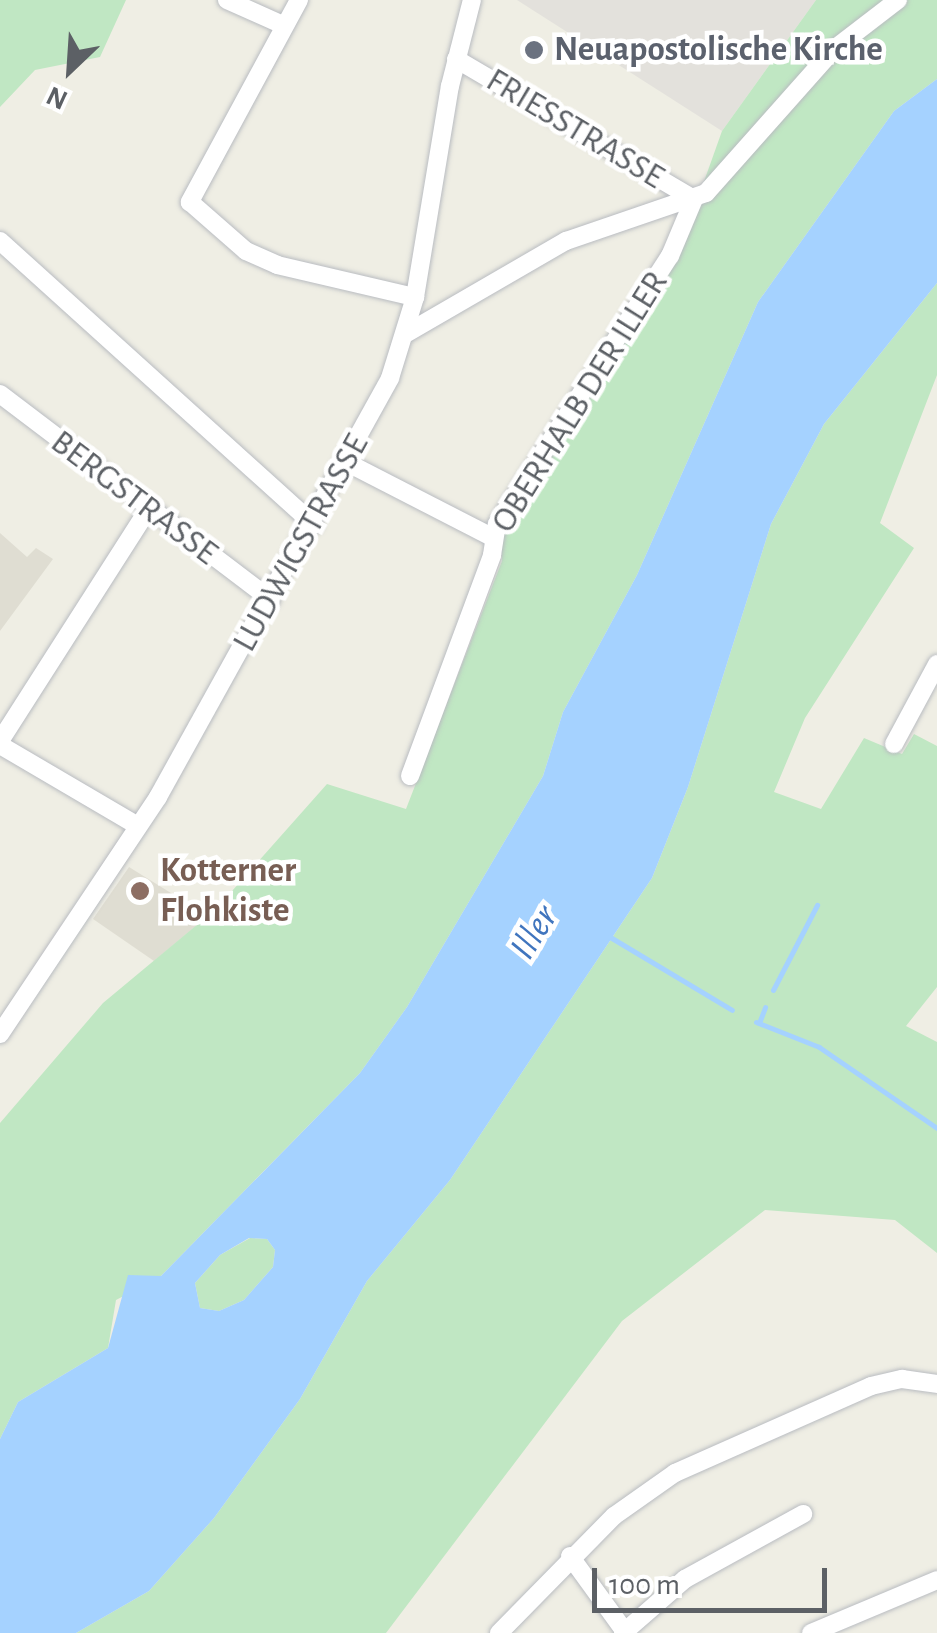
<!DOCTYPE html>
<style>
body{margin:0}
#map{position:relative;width:937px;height:1633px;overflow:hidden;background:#efeee4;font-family:"Alegreya Sans",sans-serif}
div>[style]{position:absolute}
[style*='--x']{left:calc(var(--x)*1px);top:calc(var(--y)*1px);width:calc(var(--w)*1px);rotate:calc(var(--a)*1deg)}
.industrial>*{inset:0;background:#e3e1dc}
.education>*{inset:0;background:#dfddd2}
.green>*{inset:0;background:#c0e7c3}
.water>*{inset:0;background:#a5d2ff}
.stream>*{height:5px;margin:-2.5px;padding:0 2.5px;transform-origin:2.5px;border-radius:2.5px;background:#a5d2ff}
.roads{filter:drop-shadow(0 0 2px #b9bcc1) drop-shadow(0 0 2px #b9bcc1)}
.minor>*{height:18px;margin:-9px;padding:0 9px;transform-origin:9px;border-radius:9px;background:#fff}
.dots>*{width:28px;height:28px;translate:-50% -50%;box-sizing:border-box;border:5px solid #fff;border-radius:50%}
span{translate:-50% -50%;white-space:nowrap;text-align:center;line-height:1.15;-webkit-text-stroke:9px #fff;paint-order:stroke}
.worship-label{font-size:35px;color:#5b616d;font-weight:700}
.left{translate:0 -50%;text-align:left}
.street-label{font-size:35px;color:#5c6065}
.education-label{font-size:35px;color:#785e54;font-weight:700}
.water-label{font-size:38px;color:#4075be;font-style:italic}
.north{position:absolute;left:20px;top:20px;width:100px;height:100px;-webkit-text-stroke:8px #fff;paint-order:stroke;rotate:205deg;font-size:28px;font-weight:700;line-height:40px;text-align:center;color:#5c6065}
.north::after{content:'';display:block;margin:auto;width:35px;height:45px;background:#5c6065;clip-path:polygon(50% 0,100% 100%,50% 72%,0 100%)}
.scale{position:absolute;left:592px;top:1568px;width:235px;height:45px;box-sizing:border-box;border:5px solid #5c6065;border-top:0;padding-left:12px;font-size:30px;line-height:35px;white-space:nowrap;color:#5c6065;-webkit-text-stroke:8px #fff;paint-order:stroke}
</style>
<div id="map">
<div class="industrial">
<div style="clip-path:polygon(517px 0,816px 0,722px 131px)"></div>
</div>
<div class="education">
<div style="clip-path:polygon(0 533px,27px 557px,36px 548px,53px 559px,0 631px)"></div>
<div style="clip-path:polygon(129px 867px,208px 916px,154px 961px,93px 919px)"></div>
</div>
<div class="green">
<div style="clip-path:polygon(0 0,126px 0,100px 57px,35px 70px,0 107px)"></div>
<div style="clip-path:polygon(816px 0,937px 0,937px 79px,894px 111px,758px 302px,637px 575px,563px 712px,543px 776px,407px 1007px,360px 1073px,160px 1277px,116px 1300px,108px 1348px,18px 1402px,0 1439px,0 1123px,103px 1003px,216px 909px,327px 784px,406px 809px,502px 561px,500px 527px,676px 260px,722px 131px)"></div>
<div style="clip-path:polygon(937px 283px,937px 375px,880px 523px,914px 548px,805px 718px,774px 792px,821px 809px,864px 738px,902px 754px,914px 734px,937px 746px,937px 987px,906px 1026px,937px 1042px,937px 1253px,895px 1220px,765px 1210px,622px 1321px,386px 1633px,76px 1633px,149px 1591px,214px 1518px,300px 1399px,367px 1281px,450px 1180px,652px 878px,688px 787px,771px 524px,824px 424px)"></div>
<div style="clip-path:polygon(250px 1238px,267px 1239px,275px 1250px,273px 1267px,244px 1300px,219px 1311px,200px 1308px,195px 1283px,220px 1255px)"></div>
</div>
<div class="water">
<div style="clip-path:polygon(evenodd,937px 79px,937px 283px,824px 424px,771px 524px,688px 787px,652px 878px,450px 1180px,367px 1281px,300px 1399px,214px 1518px,149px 1591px,76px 1633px,0 1633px,0 1439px,18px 1402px,108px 1348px,128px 1275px,161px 1276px,360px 1073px,407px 1007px,543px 776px,563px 712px,637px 575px,758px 302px,894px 111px,937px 79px,249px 1238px,267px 1239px,275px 1250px,273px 1267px,244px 1300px,219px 1311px,200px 1308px,195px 1283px,220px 1255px,249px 1238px)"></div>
</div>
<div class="stream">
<div style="--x:610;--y:937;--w:142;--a:30.9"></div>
<div style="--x:773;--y:990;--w:96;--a:-62.6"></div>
<div style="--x:756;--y:1022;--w:68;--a:21.6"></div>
<div style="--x:819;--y:1047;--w:143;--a:34.5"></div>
<div style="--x:759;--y:1023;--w:17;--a:-69"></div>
</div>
<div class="roads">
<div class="minor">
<div style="--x:227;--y:0;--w:61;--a:24.1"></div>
<div style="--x:299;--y:0;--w:230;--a:118.4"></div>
<div style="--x:190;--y:202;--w:74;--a:41.2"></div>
<div style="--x:246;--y:251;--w:34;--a:24"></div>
<div style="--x:277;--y:265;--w:142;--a:13.1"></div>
<div style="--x:456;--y:59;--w:276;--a:30.5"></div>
<div style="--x:0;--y:241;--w:423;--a:42.1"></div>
<div style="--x:407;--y:333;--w:184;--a:-30.1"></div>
<div style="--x:566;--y:241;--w:148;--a:-18.9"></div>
<div style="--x:706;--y:193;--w:191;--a:-48.4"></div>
<div style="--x:833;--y:50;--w:82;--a:-37.6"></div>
<div style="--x:0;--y:394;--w:340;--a:37.2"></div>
<div style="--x:348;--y:463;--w:162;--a:27.2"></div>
<div style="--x:0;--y:741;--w:273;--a:-57.4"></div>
<div style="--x:894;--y:744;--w:91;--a:-61.7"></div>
<div style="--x:0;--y:745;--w:160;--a:30.4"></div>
<div style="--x:410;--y:776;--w:236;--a:-69.6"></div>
<div style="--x:492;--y:555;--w:31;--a:-81"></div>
<div style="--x:497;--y:524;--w:319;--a:-57.2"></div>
<div style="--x:670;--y:256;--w:62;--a:-67.2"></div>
<div style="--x:0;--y:1034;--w:285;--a:-56.3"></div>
<div style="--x:158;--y:797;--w:479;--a:-61"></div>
<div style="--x:390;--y:378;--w:85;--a:-72.8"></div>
<div style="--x:415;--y:297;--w:214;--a:-80.6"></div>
<div style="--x:450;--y:86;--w:89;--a:-75.7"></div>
<div style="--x:570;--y:1556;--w:95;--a:54"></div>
<div style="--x:499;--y:1633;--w:164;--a:-45.5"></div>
<div style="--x:614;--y:1516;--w:75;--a:-35.2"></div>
<div style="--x:675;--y:1473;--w:214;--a:-23.9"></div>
<div style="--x:871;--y:1386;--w:32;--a:-13"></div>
<div style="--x:902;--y:1379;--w:35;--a:8"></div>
<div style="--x:623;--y:1633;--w:82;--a:-41.1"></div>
<div style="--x:685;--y:1579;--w:135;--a:-28.8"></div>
<div style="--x:811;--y:1633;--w:137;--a:-22.8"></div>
</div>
</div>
<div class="dots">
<div style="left:534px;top:50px;background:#6b7280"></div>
<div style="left:140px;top:891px;background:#8d6e63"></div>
</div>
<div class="worship-label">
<span class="left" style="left:554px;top:50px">Neuapostolische Kirche</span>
</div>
<div class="street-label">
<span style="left:575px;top:129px;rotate:31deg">FRIESSTRASSE</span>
<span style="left:580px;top:402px;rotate:-58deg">OBERHALB DER ILLER</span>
<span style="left:134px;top:498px;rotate:37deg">BERGSTRASSE</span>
<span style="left:301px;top:543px;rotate:-61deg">LUDWIGSTRASSE</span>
</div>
<div class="education-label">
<span class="left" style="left:160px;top:891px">Kotterner<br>Flohkiste</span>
</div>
<div class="water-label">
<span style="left:535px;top:933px;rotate:-58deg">Iller</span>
</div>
<div class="north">N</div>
<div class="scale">100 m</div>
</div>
